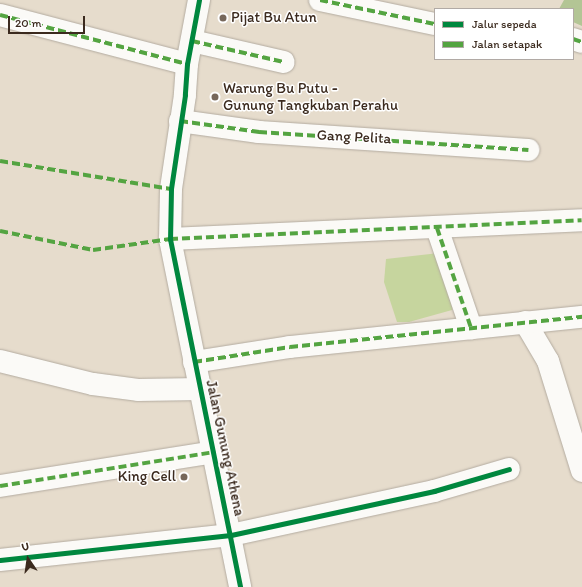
<!DOCTYPE html>
<style>
body{margin:0}
#map{position:relative;width:582px;height:587px;overflow:hidden;background:#e6dccc;font-family:Itim,sans-serif}
div>[style]{position:absolute}
[style*='--x']{left:calc(var(--x)*1px);top:calc(var(--y)*1px);width:calc(var(--w)*1px);rotate:calc(var(--a)*1deg)}
.green>*{inset:0;background:#c6d59e}
.forest>*{inset:0;background:#b3c595}
.roads{filter:drop-shadow(0 0 1px #b3aba0) drop-shadow(0 0 1px #b3aba0)}
.minor>*{height:22px;margin:-11px;padding:0 11px;transform-origin:11px;border-radius:11px;background:#fbfaf7}
.quiet>*{height:4px;margin-top:-2px;transform-origin:0;background:repeating-linear-gradient(90deg,#54a441 0 8px,transparent 0 12px)}
.cycleway>*{height:5px;margin:-2.5px;padding:0 2.5px;transform-origin:2.5px;border-radius:2.5px;background:#00873e}
.dots>*{width:11px;height:11px;translate:-50% -50%;box-sizing:border-box;border:2px solid #fff;border-radius:50%}
span{translate:-50% -50%;white-space:nowrap;text-align:center;line-height:1.15;-webkit-text-stroke:3px #fff;paint-order:stroke}
.poi-label{font-size:15px;color:#3b2a1e}
.left{translate:0 -50%;text-align:left}
.right{translate:-100% -50%;text-align:right}
.street-label{font-size:15px;color:#3b2a1e}
.legend{position:absolute;left:434px;top:8px;width:140px;height:52px;box-sizing:border-box;background:#fff;border:1px solid #b1aaa5;margin:0;padding:5px 7px;list-style:none;font-size:12px;color:#3b2a1e}
.legend li{display:flex;align-items:center;gap:8px;height:20px}
.legend b{width:20px;border:1px solid #b1aaa5}
.north{position:absolute;left:8px;top:539px;width:40px;height:40px;-webkit-text-stroke:3px #fff;paint-order:stroke;rotate:347deg;font-size:11px;font-weight:700;line-height:16px;text-align:center;color:#3b2a1e}
.north::after{content:'';display:block;margin:auto;width:14px;height:18px;background:#3b2a1e;clip-path:polygon(50% 0,100% 100%,50% 72%,0 100%)}
.scale{position:absolute;left:8px;top:16px;width:77px;height:18px;box-sizing:border-box;border:2px solid #3b2a1e;border-top:0;padding-left:5px;font-size:12px;line-height:14px;white-space:nowrap;color:#3b2a1e;-webkit-text-stroke:3px #fff;paint-order:stroke}
</style>
<div id="map">
<div class="green">
<div style="clip-path:polygon(439px 253px,454px 305px,452px 310px,409px 322px,397px 322px,384px 282px,386px 259px)"></div>
</div>
<div class="forest">
<div style="clip-path:polygon(564px 0,582px 0,582px 26px,573px 22px,573px 9px,559px 9px)"></div>
</div>
<div class="roads">
<div class="minor">
<div style="--x:199;--y:0;--w:65;--a:100.6"></div>
<div style="--x:187;--y:64;--w:31;--a:94"></div>
<div style="--x:185;--y:95;--w:95;--a:98.5"></div>
<div style="--x:171;--y:189;--w:50;--a:91.1"></div>
<div style="--x:170;--y:239;--w:355;--a:78.6"></div>
<div style="--x:320;--y:0;--w:117;--a:11.8"></div>
<div style="--x:0;--y:15;--w:193;--a:14.7"></div>
<div style="--x:573;--y:39;--w:9;--a:18"></div>
<div style="--x:192;--y:41;--w:94;--a:12.9"></div>
<div style="--x:180;--y:121;--w:80;--a:7.9"></div>
<div style="--x:259;--y:132;--w:270;--a:3.8"></div>
<div style="--x:437;--y:228;--w:106;--a:71.2"></div>
<div style="--x:170;--y:239;--w:412;--a:-2.6"></div>
<div style="--x:525;--y:322;--w:45;--a:59.5"></div>
<div style="--x:548;--y:361;--w:115;--a:72.8"></div>
<div style="--x:0;--y:361;--w:96;--a:13.9"></div>
<div style="--x:93;--y:384;--w:45;--a:7.6"></div>
<div style="--x:138;--y:390;--w:63;--a:-0.9"></div>
<div style="--x:194;--y:362;--w:97;--a:-8.9"></div>
<div style="--x:290;--y:347;--w:294;--a:-5.9"></div>
<div style="--x:0;--y:486;--w:218;--a:-9"></div>
<div style="--x:0;--y:560;--w:232;--a:-6.2"></div>
<div style="--x:231;--y:535;--w:208;--a:-12.2"></div>
<div style="--x:434;--y:491;--w:78;--a:-16.3"></div>
</div>
</div>
<div class="quiet">
<div style="--x:320;--y:0;--w:117;--a:11.8"></div>
<div style="--x:0;--y:15;--w:193;--a:14.7"></div>
<div style="--x:573;--y:39;--w:9;--a:18"></div>
<div style="--x:192;--y:41;--w:94;--a:12.9"></div>
<div style="--x:180;--y:121;--w:80;--a:7.9"></div>
<div style="--x:259;--y:132;--w:270;--a:3.8"></div>
<div style="--x:0;--y:161;--w:173;--a:9.3"></div>
<div style="--x:437;--y:228;--w:106;--a:71.2"></div>
<div style="--x:0;--y:231;--w:95;--a:11.5"></div>
<div style="--x:93;--y:250;--w:78;--a:-8.1"></div>
<div style="--x:170;--y:239;--w:412;--a:-2.6"></div>
<div style="--x:194;--y:362;--w:97;--a:-8.9"></div>
<div style="--x:290;--y:347;--w:294;--a:-5.9"></div>
<div style="--x:0;--y:486;--w:218;--a:-9"></div>
</div>
<div class="cycleway">
<div style="--x:199;--y:0;--w:65;--a:100.6"></div>
<div style="--x:187;--y:64;--w:31;--a:94"></div>
<div style="--x:185;--y:95;--w:95;--a:98.5"></div>
<div style="--x:171;--y:189;--w:50;--a:91.1"></div>
<div style="--x:170;--y:239;--w:355;--a:78.6"></div>
<div style="--x:0;--y:560;--w:232;--a:-6.2"></div>
<div style="--x:231;--y:535;--w:208;--a:-12.2"></div>
<div style="--x:434;--y:491;--w:78;--a:-16.3"></div>
</div>
<div class="dots">
<div style="left:223px;top:18px;background:#77685b"></div>
<div style="left:215px;top:97px;background:#77685b"></div>
<div style="left:184px;top:477px;background:#77685b"></div>
</div>
<div class="poi-label">
<span class="left" style="left:231px;top:18px">Pijat Bu Atun</span>
<span class="left" style="left:223px;top:97px">Warung Bu Putu -<br>Gunung Tangkuban Perahu</span>
<span class="right" style="left:176px;top:477px">King Cell</span>
</div>
<div class="street-label">
<span style="left:354px;top:137px;rotate:3deg">Gang Pelita</span>
<span style="left:225px;top:448px;rotate:78deg">Jalan Gunung Athena</span>
</div>
<ul class="legend">
<li><b style="height:5px;background:#00873e"></b>Jalur sepeda</li>
<li><b style="height:5px;background:#54a441"></b>Jalan setapak</li>
</ul>
<div class="north">U</div>
<div class="scale">20 m</div>
</div>
